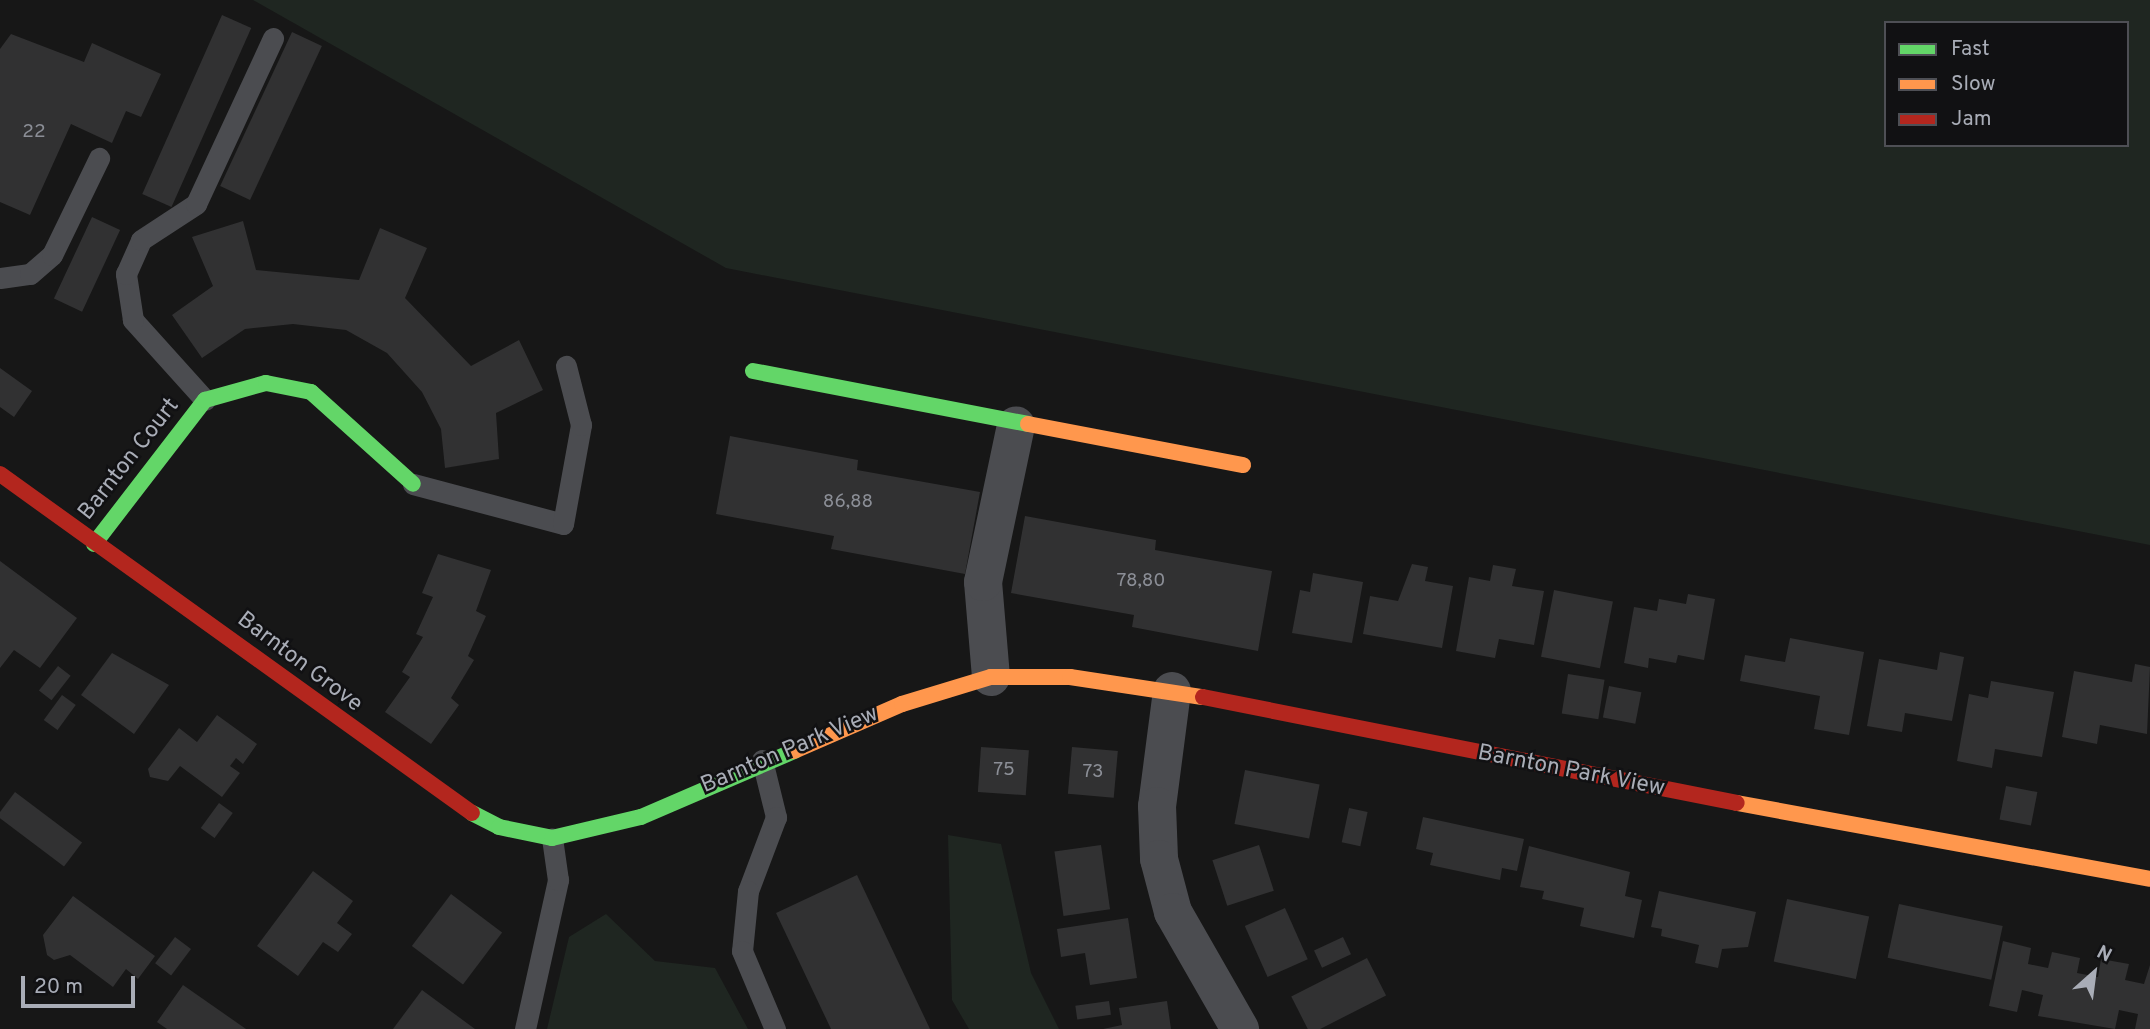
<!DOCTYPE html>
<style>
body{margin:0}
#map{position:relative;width:2150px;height:1029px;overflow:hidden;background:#171717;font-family:Overpass,sans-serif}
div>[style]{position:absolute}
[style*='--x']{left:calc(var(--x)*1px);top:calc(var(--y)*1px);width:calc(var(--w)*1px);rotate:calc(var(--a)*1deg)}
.green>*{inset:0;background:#1f2621}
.building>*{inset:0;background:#313132;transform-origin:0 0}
.lane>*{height:21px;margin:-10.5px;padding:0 10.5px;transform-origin:10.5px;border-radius:10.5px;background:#4b4c50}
.street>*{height:38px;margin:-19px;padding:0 19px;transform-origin:19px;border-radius:19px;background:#4b4c50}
.fast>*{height:16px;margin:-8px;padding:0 8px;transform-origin:8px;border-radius:8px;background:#63d668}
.slow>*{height:16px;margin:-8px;padding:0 8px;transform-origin:8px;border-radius:8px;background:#ff974d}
.jam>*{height:16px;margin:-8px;padding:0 8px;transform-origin:8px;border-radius:8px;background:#b3261e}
span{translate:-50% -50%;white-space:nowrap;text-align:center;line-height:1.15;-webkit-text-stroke:5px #111113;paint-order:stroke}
.number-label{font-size:19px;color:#8b8e96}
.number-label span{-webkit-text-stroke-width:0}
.street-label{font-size:23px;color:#a9adb7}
.legend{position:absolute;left:1884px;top:21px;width:245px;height:126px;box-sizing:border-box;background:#111113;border:2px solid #4e4f55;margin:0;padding:9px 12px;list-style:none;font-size:21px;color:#a9adb7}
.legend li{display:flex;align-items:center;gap:14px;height:35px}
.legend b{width:35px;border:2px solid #4e4f55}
.north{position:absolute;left:2059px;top:938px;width:70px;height:70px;-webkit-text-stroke:5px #111113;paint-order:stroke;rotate:28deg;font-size:19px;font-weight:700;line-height:28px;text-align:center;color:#a9adb7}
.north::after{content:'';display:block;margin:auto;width:24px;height:32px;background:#a9adb7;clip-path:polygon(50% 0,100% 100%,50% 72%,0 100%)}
.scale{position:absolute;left:21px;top:976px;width:114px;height:32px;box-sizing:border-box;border:4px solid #a9adb7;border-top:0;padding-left:9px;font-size:21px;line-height:24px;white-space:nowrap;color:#a9adb7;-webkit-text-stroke:5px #111113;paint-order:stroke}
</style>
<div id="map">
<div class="green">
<div style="clip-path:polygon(evenodd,253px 0,2150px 0,2150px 545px,726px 268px,253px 0,1886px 23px,2127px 23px,2127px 145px,1886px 145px,1886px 23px)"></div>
<div style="clip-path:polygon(948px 835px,1001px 844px,1031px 973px,1059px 1029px,969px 1029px,952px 1000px)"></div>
<div style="clip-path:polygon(606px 914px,655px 961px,715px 968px,748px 1029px,547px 1029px,569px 937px)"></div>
</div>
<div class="building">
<div style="left:222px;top:15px;width:32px;height:196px;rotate:24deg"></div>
<div style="left:292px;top:32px;width:33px;height:170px;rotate:25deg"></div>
<div style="clip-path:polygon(11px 34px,84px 62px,92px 43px,161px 74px,141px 117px,126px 111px,112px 143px,71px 124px,30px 215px,0 202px,0 49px)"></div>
<div style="left:92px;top:217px;width:31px;height:90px;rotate:25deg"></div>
<div style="clip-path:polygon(243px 221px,256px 270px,359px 280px,380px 228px,427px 248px,405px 298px,471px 366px,519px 340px,543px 390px,496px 413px,499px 459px,445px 468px,441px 429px,422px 392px,387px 353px,346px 330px,293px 324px,245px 329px,202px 358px,172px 315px,213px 286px,192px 237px)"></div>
<div style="clip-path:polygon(0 368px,32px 391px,14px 417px,0 407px)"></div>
<div style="clip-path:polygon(730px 436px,858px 460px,857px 470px,980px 492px,965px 574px,831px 549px,834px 536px,716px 514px)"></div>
<div style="clip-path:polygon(1025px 516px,1156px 540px,1155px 550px,1272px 571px,1258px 651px,1132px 627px,1134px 615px,1011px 593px)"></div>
<div style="clip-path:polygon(438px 554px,491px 570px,476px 611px,486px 616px,468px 656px,474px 660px,451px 698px,459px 705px,431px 744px,385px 712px,410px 677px,402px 672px,423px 637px,416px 634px,433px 597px,422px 593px)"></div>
<div style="clip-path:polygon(0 561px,77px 618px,40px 668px,14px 650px,0 668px)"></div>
<div style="clip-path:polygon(1412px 564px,1428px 567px,1425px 581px,1453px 586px,1442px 648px,1363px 634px,1370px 596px,1398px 601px)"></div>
<div style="clip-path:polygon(1493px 565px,1516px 569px,1512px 586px,1544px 591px,1534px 645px,1499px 639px,1495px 658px,1456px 651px,1469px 577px,1490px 581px)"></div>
<div style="clip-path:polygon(1313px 573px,1363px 582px,1352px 643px,1292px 633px,1300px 590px,1310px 592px)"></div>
<div style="left:1554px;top:590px;width:60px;height:68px;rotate:11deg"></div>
<div style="clip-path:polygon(1688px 594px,1715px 599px,1704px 660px,1678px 655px,1676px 663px,1649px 658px,1648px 668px,1624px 663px,1634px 607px,1657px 611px,1659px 599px,1686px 604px)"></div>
<div style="clip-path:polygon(1790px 638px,1864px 652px,1849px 735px,1814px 729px,1820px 696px,1740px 681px,1745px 655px,1785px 662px)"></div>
<div style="clip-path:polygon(1940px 652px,1964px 657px,1952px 721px,1905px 713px,1902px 732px,1867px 726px,1879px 659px,1937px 670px)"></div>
<div style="clip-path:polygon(112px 653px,169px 685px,134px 734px,81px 695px)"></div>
<div style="clip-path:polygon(2135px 664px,2150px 667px,2147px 734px,2100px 725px,2097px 744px,2062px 737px,2074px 671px,2132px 682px)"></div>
<div style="left:58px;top:666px;width:16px;height:31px;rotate:38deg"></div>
<div style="left:1568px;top:674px;width:37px;height:40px;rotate:9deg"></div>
<div style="clip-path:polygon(1991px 681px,2054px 692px,2042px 757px,1995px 749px,1992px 768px,1957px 761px,1969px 694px,1988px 698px)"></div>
<div style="left:1609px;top:686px;width:33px;height:32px;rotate:11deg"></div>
<div style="left:62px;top:695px;width:17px;height:31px;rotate:36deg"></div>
<div style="clip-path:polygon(217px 715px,257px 744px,243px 764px,236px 758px,230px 766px,240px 773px,222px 797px,180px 766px,168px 781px,150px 777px,148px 769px,179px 728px,197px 742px)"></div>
<div style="left:981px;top:747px;width:48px;height:45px;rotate:4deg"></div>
<div style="left:1072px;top:747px;width:46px;height:47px;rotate:5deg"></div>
<div style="left:1245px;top:770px;width:76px;height:55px;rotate:11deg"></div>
<div style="left:2006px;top:786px;width:32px;height:34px;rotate:11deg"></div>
<div style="left:15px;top:792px;width:84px;height:30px;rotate:37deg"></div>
<div style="left:219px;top:803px;width:17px;height:31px;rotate:36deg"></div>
<div style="left:1349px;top:808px;width:19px;height:35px;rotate:12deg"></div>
<div style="clip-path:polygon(1423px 817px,1524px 839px,1517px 871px,1502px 868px,1500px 880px,1430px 865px,1433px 853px,1416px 849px)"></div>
<div style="left:1101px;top:845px;width:65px;height:47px;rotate:82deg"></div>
<div style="left:1259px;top:845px;width:48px;height:49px;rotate:72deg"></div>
<div style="clip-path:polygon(1529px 846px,1630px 872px,1625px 896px,1642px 900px,1634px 938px,1580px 926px,1584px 908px,1542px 899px,1544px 891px,1520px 887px)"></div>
<div style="clip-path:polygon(313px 871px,353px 901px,337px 923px,352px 934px,338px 952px,323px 942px,298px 976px,257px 946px)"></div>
<div style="clip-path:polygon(857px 875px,930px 1029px,831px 1029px,776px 913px)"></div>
<div style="clip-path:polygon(1659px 891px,1756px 912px,1748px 947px,1722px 949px,1718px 968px,1695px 963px,1699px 945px,1661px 936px,1662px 929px,1651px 927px)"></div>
<div style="left:451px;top:894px;width:64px;height:65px;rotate:37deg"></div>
<div style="clip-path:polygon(73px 896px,155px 956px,138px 979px,126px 969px,113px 987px,70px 955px,54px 960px,47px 955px,43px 935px)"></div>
<div style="left:1787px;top:899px;width:84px;height:64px;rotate:12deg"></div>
<div style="left:1899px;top:904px;width:106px;height:55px;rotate:12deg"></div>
<div style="left:1285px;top:908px;width:56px;height:44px;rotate:66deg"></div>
<div style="clip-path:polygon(1128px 918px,1137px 978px,1090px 985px,1085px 953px,1061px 957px,1057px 929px)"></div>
<div style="left:175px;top:937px;width:20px;height:33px;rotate:37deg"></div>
<div style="left:1343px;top:937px;width:19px;height:32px;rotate:65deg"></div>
<div style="clip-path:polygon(2003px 941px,2031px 948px,2028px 964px,2048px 968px,2052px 952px,2080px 958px,2077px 973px,2098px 977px,2101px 959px,2129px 964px,2125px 980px,2144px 984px,2150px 965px,2150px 1029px,2135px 1029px,2138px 1014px,2119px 1010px,2115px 1029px,2038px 1016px,2043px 995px,2022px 990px,2017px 1012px,1989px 1006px)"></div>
<div style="left:1367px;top:958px;width:42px;height:85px;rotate:63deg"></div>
<div style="clip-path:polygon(183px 985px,246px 1029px,167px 1029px,157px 1022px)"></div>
<div style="clip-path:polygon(422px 990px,475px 1029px,393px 1029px)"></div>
<div style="left:1109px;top:1001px;width:14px;height:34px;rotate:82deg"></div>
<div style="clip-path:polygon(1167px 1001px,1171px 1029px,1103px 1029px,1122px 1025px,1119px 1008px)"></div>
</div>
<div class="lane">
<div style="--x:0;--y:278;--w:30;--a:-8"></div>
<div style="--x:30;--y:274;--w:29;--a:-41"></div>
<div style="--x:52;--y:255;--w:108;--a:-64.1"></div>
<div style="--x:205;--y:400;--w:108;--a:-132"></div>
<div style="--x:133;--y:320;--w:47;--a:-98.7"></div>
<div style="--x:126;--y:274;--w:37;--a:-66"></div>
<div style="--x:141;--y:240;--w:66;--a:-33.2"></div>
<div style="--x:196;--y:204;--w:183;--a:-65.1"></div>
<div style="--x:413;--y:484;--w:155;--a:14.9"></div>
<div style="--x:563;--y:524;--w:101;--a:-79.7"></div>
<div style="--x:581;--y:425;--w:61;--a:-104.3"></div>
<div style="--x:762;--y:760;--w:59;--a:76.2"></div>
<div style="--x:776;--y:817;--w:79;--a:110.7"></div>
<div style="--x:748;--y:891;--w:60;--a:95.7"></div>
<div style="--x:742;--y:951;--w:85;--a:67.1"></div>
<div style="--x:525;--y:1029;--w:153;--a:-77.5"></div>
<div style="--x:558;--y:880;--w:42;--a:-98.1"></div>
</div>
<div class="street">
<div style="--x:991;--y:677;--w:95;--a:-94.8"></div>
<div style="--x:983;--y:582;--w:160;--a:-78.1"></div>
<div style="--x:1172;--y:691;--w:116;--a:97.4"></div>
<div style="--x:1157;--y:806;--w:53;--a:87.8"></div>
<div style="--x:1159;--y:859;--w:55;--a:75.2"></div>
<div style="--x:1173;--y:912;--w:135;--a:60.2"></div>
</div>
<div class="fast">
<div style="--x:753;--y:371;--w:280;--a:10.9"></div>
<div style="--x:94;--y:544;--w:182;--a:-52.4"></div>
<div style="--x:205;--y:400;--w:63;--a:-15.6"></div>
<div style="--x:266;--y:383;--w:46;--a:11.3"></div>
<div style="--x:311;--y:392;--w:137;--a:42"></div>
<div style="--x:472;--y:813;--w:30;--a:27"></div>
<div style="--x:499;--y:827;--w:54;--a:11.7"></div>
<div style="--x:552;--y:838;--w:91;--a:-13.3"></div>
<div style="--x:641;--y:817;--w:167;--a:-23.3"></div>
</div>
<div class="slow">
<div style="--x:1028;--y:424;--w:219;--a:10.8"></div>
<div style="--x:794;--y:751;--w:118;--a:-23.5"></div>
<div style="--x:902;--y:704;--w:93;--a:-16.9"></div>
<div style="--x:991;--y:677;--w:79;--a:0"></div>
<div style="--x:1070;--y:677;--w:134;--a:8.6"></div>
<div style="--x:1737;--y:803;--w:420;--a:10.4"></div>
</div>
<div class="jam">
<div style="--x:0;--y:474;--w:581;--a:35.69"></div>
<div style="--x:1203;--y:697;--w:544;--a:11.23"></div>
</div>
<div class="number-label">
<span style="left:34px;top:133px">22</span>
<span style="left:848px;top:503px">86,88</span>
<span style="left:1141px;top:582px">78,80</span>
<span style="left:1004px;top:771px">75</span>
<span style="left:1093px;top:773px">73</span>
</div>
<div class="street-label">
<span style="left:130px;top:460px;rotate:-52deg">Barnton Court</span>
<span style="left:299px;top:663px;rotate:37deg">Barnton Grove</span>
<span style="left:790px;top:751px;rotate:-23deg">Barnton Park View</span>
<span style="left:1571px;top:772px;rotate:11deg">Barnton Park View</span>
</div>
<ul class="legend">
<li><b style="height:9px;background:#63d668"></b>Fast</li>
<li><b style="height:9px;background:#ff974d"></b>Slow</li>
<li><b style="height:9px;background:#b3261e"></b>Jam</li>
</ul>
<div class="north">N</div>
<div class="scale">20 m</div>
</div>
